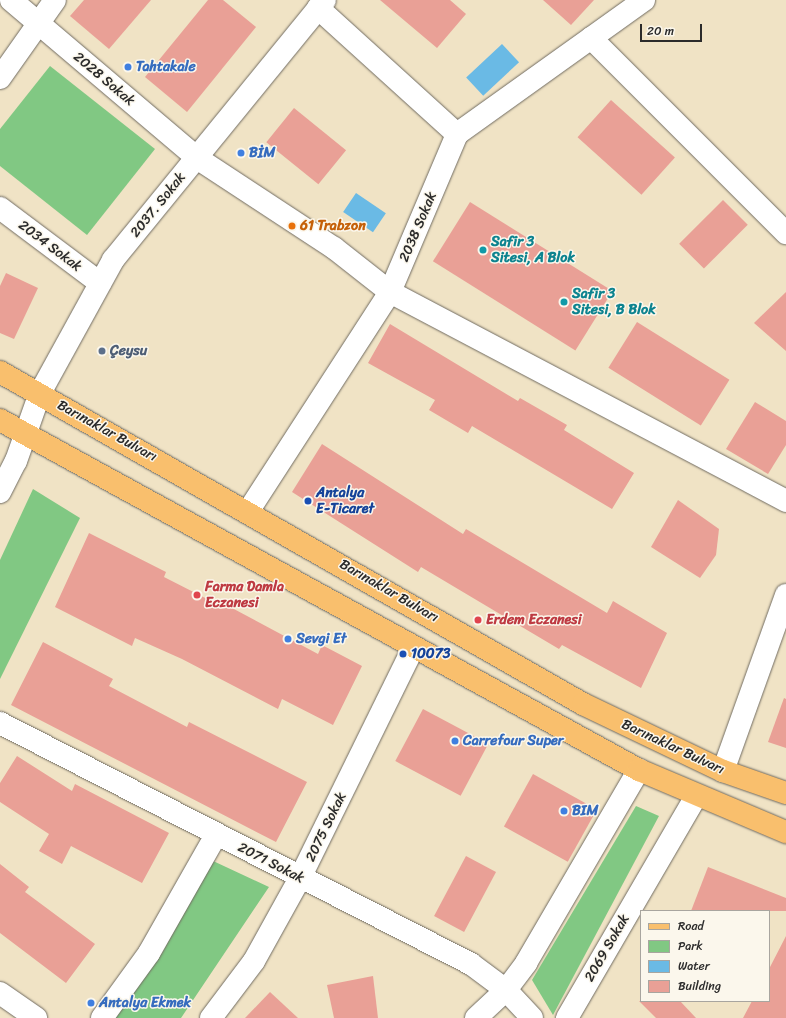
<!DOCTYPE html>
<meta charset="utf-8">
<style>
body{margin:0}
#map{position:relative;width:786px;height:1018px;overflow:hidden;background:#f0e3c5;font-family:Sriracha,sans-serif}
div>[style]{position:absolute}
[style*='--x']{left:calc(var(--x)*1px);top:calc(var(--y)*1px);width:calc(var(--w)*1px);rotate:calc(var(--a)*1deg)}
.green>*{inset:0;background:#81c883}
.water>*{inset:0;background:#6abae5;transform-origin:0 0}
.building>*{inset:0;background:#e9a096;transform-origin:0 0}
.roads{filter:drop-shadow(0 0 1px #706b61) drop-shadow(0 0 1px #706b61)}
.minor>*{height:22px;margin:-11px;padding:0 11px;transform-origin:11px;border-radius:11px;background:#fff}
.major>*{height:22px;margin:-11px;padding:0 11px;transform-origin:11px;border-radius:11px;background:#f9bf6d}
.dots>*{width:11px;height:11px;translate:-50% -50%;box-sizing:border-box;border:2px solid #fbf7ec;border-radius:50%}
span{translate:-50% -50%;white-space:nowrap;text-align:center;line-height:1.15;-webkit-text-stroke:3px #fbf7ec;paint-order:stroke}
.shop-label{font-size:14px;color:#366cbe;font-weight:700}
.left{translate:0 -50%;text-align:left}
.street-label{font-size:14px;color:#2b2b2b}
.food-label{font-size:14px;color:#c56008;font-weight:700}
.culture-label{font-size:14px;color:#0d838f;font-weight:700}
.service-label{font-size:14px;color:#4e5e75;font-weight:700}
.transit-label{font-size:14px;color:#164399;font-weight:700}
.health-label{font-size:14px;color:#be3a42;font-weight:700}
.legend{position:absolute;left:640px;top:910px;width:130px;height:92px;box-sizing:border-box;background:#fbf7ec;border:1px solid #a8a59f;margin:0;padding:5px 7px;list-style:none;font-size:12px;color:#2b2b2b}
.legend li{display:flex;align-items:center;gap:8px;height:20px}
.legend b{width:20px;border:1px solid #a8a59f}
.scale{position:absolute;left:640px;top:24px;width:62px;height:18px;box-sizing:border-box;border:2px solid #2b2b2b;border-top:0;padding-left:5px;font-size:12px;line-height:14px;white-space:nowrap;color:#2b2b2b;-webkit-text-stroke:3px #fbf7ec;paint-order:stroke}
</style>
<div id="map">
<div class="green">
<div style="clip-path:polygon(50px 66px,155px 149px,87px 235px,0 166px,0 129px)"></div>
<div style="clip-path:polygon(33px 489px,80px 518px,0 679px,0 560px)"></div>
<div style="clip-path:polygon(636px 806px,659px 816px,553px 1015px,532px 980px)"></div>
<div style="clip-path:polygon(211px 860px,269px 887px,181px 1018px,111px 1018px,162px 953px)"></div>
</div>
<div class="water">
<div style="left:502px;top:44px;width:25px;height:49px;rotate:47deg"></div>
<div style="left:356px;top:193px;width:36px;height:23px;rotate:34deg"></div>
</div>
<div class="building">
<div style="clip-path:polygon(84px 0,151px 0,109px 49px,70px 16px)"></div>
<div style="clip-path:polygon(208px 0,223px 0,256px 27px,187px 112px,145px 77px)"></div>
<div style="clip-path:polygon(380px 0,450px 0,466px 14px,437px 48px)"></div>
<div style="clip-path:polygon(543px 0,594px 0,571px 25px)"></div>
<div style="left:611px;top:100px;width:86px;height:50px;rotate:42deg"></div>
<div style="left:294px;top:108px;width:67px;height:44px;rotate:39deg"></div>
<div style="left:723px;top:200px;width:35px;height:62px;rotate:45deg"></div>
<div style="left:470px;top:202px;width:168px;height:70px;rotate:32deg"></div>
<div style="clip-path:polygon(6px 273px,38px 288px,14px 339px,0 333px,0 286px)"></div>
<div style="clip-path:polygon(786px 292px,786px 351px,754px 323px)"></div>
<div style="left:637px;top:322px;width:109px;height:54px;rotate:32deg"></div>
<div style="clip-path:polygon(390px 324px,518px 401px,520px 398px,567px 425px,564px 430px,634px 473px,612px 509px,472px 426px,468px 433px,429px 410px,435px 400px,368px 363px)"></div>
<div style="clip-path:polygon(755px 402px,786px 421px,786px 445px,768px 474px,726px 449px)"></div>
<div style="clip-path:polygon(322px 444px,463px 534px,466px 529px,607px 613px,613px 601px,667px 633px,641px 688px,562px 645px,559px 649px,421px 567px,418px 572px,292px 492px)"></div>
<div style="clip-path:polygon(678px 500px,719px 529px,716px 555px,700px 578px,651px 547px)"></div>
<div style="clip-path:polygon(89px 533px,166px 572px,164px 577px,215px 603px,217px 600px,318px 654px,322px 645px,362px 666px,333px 725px,282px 699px,278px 709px,182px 659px,135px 638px,132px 646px,55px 607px)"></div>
<div style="clip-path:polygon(43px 642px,113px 679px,109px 686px,187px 727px,189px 722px,307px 782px,276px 842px,11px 705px)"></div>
<div style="clip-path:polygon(784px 698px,786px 699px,786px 748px,768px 742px)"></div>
<div style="left:423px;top:709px;width:74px;height:59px;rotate:28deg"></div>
<div style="clip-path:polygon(17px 756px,72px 791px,75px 784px,169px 833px,142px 883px,71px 846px,62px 864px,39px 851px,49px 834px,0 802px,0 783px)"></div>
<div style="left:533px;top:774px;width:73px;height:60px;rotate:29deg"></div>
<div style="left:466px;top:856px;width:34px;height:68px;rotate:28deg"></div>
<div style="clip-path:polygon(0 864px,29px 887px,25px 892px,95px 944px,66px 983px,0 933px)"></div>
<div style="clip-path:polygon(708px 867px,786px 898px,786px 911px,691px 911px)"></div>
<div style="clip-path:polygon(786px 936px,786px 1018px,743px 1018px,752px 1001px,769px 1001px,769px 969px)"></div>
<div style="clip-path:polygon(373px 976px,378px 1018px,334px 1018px,327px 985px)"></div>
<div style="clip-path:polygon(270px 992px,298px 1018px,245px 1018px)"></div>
<div style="clip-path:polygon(639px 1001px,680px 1001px,696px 1018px,656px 1018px)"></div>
</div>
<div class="roads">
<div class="minor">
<div style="--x:11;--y:0;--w:244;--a:40.3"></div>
<div style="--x:197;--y:158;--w:164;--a:33.3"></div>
<div style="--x:334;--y:248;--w:71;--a:38.2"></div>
<div style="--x:390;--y:292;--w:448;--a:27.8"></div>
<div style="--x:318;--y:8;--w:188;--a:42.2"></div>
<div style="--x:591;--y:38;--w:276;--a:45"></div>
<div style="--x:0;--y:78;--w:95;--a:-54.8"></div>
<div style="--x:0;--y:208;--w:125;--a:36.9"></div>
<div style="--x:0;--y:492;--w:35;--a:-63"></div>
<div style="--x:16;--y:461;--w:72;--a:-70.6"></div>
<div style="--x:40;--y:393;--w:152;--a:-61.2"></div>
<div style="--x:113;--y:260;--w:335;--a:-50.8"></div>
<div style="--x:249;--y:510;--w:260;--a:-57.1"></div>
<div style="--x:390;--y:292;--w:172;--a:-67"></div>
<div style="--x:457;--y:134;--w:230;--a:-35.6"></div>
<div style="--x:0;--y:723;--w:529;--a:27.1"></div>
<div style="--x:471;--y:964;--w:44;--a:36.6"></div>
<div style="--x:506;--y:990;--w:38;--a:47"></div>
<div style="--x:723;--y:771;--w:187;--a:-70.3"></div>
<div style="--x:0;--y:993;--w:44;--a:34.8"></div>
<div style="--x:102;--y:1018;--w:80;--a:-54.1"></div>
<div style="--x:149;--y:953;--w:136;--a:-60.4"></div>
<div style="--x:211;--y:1018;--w:71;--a:-53"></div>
<div style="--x:254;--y:961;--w:95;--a:-61"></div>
<div style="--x:300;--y:878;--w:256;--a:-63.8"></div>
<div style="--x:476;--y:1018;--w:41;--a:-43"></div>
<div style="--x:506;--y:990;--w:34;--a:-53"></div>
<div style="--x:526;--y:963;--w:224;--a:-59.7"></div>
<div style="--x:567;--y:1018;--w:257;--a:-59.8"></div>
</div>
<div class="major">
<div style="--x:0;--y:372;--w:671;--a:29.66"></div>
<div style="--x:583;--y:704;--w:155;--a:25.6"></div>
<div style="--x:723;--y:771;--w:67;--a:19.2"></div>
<div style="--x:0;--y:420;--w:729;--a:28.71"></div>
<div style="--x:639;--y:770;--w:160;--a:22.9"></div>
</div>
</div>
<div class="dots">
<div style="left:128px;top:67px;background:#3f7fe0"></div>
<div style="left:241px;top:153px;background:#3f7fe0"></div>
<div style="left:292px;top:226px;background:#e8710a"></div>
<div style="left:483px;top:250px;background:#0f9aa8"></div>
<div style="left:564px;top:302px;background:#0f9aa8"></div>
<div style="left:102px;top:351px;background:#5c6f8a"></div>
<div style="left:308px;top:501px;background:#1a4fb4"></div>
<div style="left:197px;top:595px;background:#e0444e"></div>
<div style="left:478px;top:620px;background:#e0444e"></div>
<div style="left:288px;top:639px;background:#3f7fe0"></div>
<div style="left:403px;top:654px;background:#1a4fb4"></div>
<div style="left:455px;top:741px;background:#3f7fe0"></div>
<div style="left:564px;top:811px;background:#3f7fe0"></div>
<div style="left:91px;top:1003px;background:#3f7fe0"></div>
</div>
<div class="shop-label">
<span class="left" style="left:136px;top:67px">Tahtakale</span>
<span class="left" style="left:249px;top:153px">BİM</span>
<span class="left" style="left:296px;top:639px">Sevgi Et</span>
<span class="left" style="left:463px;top:741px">Carrefour Super</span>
<span class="left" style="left:572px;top:811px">BIM</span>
<span class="left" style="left:99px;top:1003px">Antalya Ekmek</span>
</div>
<div class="street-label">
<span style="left:104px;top:79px;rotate:40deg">2028 Sokak</span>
<span style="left:158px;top:205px;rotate:-51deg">2037. Sokak</span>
<span style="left:418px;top:227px;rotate:-67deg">2038 Sokak</span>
<span style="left:50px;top:246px;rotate:37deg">2034 Sokak</span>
<span style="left:107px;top:431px;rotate:29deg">Barınaklar Bulvarı</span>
<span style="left:389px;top:591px;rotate:30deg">Barınaklar Bulvarı</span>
<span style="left:673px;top:747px;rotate:25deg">Barınaklar Bulvarı</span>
<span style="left:326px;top:827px;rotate:-64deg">2075 Sokak</span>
<span style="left:271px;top:863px;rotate:27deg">2071 Sokak</span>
<span style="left:607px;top:948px;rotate:-60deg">2069 Sokak</span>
</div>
<div class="food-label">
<span class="left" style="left:300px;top:226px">61 Trabzon</span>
</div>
<div class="culture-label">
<span class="left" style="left:491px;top:250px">Safir 3<br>Sitesi, A Blok</span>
<span class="left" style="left:572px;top:302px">Safir 3<br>Sitesi, B Blok</span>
</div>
<div class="service-label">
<span class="left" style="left:110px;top:351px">Çeysu</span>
</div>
<div class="transit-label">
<span class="left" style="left:316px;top:501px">Antalya<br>E-Ticaret</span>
<span class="left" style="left:411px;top:654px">10073</span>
</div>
<div class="health-label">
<span class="left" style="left:205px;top:595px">Farma Damla<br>Eczanesi</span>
<span class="left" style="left:486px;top:620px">Erdem Eczanesi</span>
</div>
<ul class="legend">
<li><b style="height:5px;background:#f9bf6d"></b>Road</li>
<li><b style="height:11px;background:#81c883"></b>Park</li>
<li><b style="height:11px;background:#6abae5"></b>Water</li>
<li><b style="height:11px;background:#e9a096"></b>Building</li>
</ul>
<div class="scale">20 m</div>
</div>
